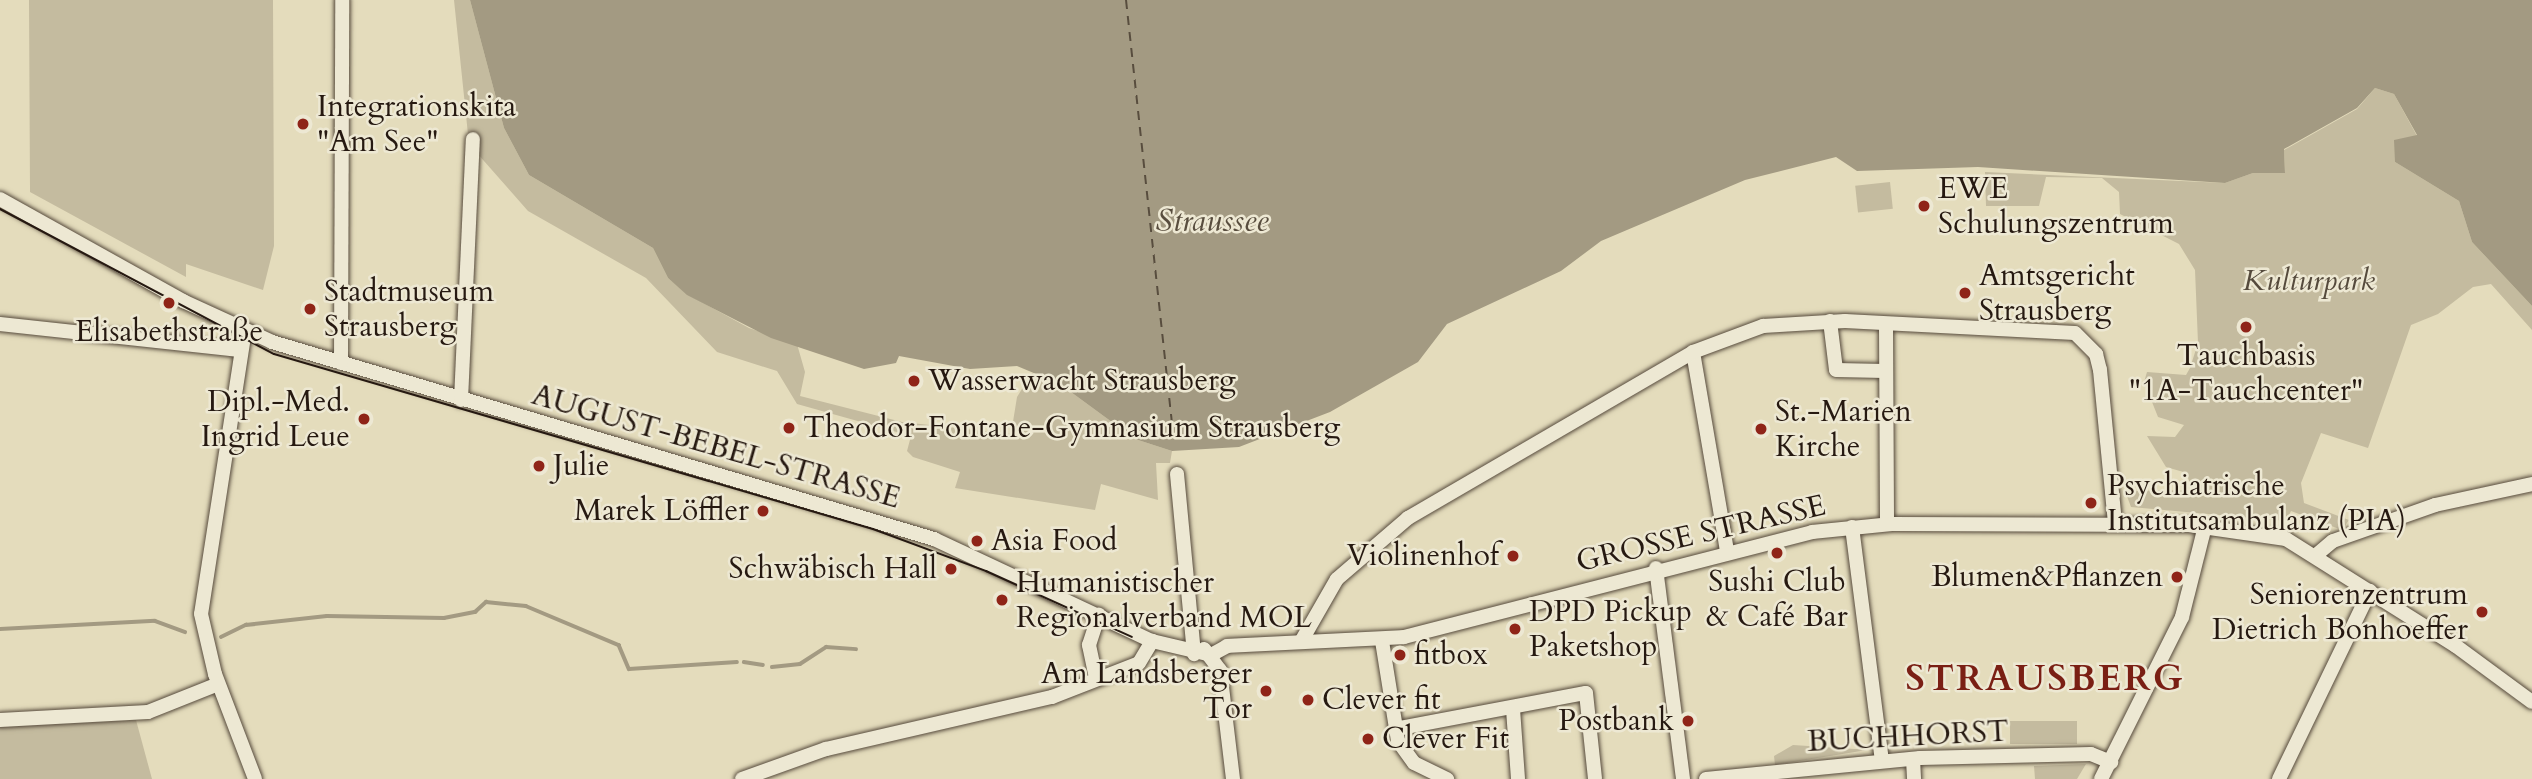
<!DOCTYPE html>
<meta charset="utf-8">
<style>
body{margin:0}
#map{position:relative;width:2532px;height:779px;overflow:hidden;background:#e4dcbc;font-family:Cardo,serif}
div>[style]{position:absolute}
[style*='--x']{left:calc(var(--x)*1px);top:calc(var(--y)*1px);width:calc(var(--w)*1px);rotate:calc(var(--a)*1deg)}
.green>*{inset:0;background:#c4bb9f;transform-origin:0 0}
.water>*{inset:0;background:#a39a82}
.stream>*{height:3.5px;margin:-1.75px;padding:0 1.75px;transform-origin:1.75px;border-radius:1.75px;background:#a39a82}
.ferry>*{height:2px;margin-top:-1px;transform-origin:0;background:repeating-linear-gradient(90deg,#584d3e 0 9px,transparent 0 16px)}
.roads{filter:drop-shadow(0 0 2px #564a3c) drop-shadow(0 0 2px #564a3c)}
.minor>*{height:14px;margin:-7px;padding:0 7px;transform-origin:7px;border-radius:7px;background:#ede8d3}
.tram>*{height:2px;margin:-1px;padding:0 1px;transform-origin:1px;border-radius:1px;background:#261911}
.dots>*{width:19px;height:19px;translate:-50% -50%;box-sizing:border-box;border:4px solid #ede8d3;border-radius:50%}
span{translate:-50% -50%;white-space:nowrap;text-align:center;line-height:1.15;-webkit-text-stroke:5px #ede8d3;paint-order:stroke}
.poi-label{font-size:30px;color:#261911}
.left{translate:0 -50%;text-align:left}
.right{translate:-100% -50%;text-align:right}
.park-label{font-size:30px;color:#554a3c;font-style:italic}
.street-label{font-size:30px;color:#261911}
.water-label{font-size:32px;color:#584d3e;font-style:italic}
.district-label{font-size:37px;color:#7a1f14;font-weight:700;letter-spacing:2px}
</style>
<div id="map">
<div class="green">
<div style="clip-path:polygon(29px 0,273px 0,274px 246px,263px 290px,186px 264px,186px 277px,30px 192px)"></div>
<div style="clip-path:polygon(454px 0,470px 0,504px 128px,529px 175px,653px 248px,668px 278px,687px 294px,749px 328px,797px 344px,805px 372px,800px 396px,902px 422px,1011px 434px,1017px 397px,1032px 373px,1060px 384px,1135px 439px,1172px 451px,1170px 463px,1156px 463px,1158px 500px,1101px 484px,1095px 510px,955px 488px,960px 472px,913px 457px,907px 451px,911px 436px,797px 404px,777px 371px,717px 352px,646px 278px,528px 211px,469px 144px)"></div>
<div style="clip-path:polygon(2375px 88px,2394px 94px,2417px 136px,2395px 162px,2459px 201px,2472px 242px,2532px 306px,2532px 330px,2491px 284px,2473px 287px,2438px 314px,2411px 325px,2368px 448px,2321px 433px,2301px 483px,2304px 503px,2349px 520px,2342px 530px,2291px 511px,2286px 521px,2131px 507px,2125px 491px,2191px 490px,2187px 473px,2166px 467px,2147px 436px,2175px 437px,2184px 425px,2158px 417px,2144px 382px,2147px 372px,2186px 375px,2190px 368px,2198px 343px,2195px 270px,2179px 244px,2120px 214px,2119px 192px,2102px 178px,2046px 177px,2039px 206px,1986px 206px,1985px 172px,2225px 183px,2253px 173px,2285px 172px,2284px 150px,2357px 109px)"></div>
<div style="left:1890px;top:182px;width:27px;height:35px;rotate:84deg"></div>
<div style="clip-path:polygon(136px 720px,152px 779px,0 779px,0 727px)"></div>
<div style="left:2077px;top:721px;width:23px;height:67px;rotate:90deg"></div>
<div style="clip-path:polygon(1793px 745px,1855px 749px,1873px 749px,1775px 765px,1774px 756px)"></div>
<div style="clip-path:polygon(2086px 764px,2077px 779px,2035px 779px,2034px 766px)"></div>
</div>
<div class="water">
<div style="clip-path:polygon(470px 0,2532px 0,2532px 306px,2472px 242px,2459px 201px,2395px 162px,2394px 140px,2417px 135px,2394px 94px,2375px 88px,2357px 108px,2284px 149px,2285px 173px,2253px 173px,2225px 183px,1978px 167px,1857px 171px,1836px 157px,1745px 180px,1601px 241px,1561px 271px,1447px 324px,1418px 362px,1330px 412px,1239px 447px,1172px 451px,1135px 439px,1060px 384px,1017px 366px,970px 369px,899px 356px,896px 363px,864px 369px,771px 338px,687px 295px,668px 278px,653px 248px,529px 175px,504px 128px)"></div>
</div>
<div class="stream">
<div style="--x:0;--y:629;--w:155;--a:-3"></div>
<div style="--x:155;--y:621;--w:32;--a:20"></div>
<div style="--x:221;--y:637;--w:28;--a:-26"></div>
<div style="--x:246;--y:625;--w:81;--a:-6.3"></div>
<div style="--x:327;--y:616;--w:117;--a:1"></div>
<div style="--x:444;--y:618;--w:32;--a:-11"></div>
<div style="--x:475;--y:612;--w:15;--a:-42"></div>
<div style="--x:486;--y:602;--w:40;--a:5.7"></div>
<div style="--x:526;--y:606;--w:101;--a:22.8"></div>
<div style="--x:619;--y:645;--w:26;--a:67"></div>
<div style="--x:629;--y:669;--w:108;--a:-3.7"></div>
<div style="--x:744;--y:662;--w:19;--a:9"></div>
<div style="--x:772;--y:667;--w:28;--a:-6"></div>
<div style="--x:800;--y:664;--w:31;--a:-33"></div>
<div style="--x:826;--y:647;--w:30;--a:4"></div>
</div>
<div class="ferry">
<div style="--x:1126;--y:0;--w:428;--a:83.8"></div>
</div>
<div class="roads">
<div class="minor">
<div style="--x:0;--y:199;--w:210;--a:29.1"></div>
<div style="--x:183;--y:301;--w:98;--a:24.7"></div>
<div style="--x:272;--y:342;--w:691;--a:16.57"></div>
<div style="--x:934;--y:539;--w:241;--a:25.1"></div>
<div style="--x:1152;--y:641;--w:61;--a:13.3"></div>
<div style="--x:1830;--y:321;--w:49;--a:83"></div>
<div style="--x:1836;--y:370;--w:49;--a:1.2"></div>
<div style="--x:0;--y:324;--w:241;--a:6.2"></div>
<div style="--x:1886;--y:326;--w:198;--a:89.7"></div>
<div style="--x:245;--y:330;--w:287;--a:98.8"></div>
<div style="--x:201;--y:614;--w:62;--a:76.9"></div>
<div style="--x:215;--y:674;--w:112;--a:69.1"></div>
<div style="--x:1693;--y:352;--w:202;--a:80.3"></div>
<div style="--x:341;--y:363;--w:363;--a:-89.8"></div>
<div style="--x:461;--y:400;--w:261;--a:-87.4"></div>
<div style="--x:1177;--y:474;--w:181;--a:84.6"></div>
<div style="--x:1852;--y:527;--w:236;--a:82.7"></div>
<div style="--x:2315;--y:556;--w:23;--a:-40"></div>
<div style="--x:2333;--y:541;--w:108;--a:-19.4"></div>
<div style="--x:2435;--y:505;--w:99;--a:-12.2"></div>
<div style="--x:1656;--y:568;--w:213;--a:82.7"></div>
<div style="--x:1302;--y:640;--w:70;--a:-60.2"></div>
<div style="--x:1337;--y:579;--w:94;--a:-40.7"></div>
<div style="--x:1408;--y:518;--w:330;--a:-30.2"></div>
<div style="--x:1693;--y:352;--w:75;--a:-20.4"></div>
<div style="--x:1763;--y:326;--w:82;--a:-3.5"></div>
<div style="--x:1845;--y:321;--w:230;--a:3"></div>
<div style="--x:2075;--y:333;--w:30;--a:45"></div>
<div style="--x:2096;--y:354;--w:16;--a:76"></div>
<div style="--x:2100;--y:370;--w:154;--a:84.4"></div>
<div style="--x:1382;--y:641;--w:101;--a:80.9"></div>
<div style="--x:1398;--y:741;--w:27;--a:54"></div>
<div style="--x:1414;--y:763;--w:37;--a:26"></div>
<div style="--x:1204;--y:649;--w:26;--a:53"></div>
<div style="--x:1220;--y:670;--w:110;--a:83.2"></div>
<div style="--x:1211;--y:655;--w:18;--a:-29"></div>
<div style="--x:1227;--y:646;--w:177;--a:-2.9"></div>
<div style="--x:1404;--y:637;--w:421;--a:-14.4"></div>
<div style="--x:1812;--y:532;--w:80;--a:-5.7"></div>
<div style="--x:1892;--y:524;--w:297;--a:0.2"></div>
<div style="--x:2189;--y:525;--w:98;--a:8.2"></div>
<div style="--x:2286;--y:539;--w:201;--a:32.2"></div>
<div style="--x:2456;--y:646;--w:94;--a:36.4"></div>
<div style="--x:1096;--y:678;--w:34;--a:-102"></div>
<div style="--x:1089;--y:645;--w:32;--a:-72"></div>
<div style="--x:1513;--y:709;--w:70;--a:85.9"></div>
<div style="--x:0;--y:720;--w:148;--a:-3.1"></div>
<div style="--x:148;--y:712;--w:75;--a:-21.8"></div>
<div style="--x:1395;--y:729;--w:194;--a:-10.7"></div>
<div style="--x:1586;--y:693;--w:86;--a:84"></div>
<div style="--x:1913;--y:759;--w:20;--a:87"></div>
<div style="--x:742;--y:779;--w:89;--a:-19.7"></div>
<div style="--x:826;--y:749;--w:232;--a:-13"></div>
<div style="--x:1052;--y:697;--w:93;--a:-21.3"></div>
<div style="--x:1139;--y:663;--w:26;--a:-59"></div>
<div style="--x:1706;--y:779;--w:215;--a:-5.6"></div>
<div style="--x:1920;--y:758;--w:171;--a:-1.3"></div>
<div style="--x:2091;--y:754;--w:22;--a:22"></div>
<div style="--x:2101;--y:779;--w:181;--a:-63.4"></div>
<div style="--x:2182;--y:617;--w:90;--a:-75.8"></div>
<div style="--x:2279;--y:779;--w:209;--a:-64.2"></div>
</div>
</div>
<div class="tram">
<div style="--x:0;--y:209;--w:310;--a:27.9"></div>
<div style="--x:274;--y:354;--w:624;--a:16.29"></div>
<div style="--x:873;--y:529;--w:121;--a:20.4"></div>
<div style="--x:986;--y:571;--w:160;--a:24.3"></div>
</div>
<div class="dots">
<div style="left:303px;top:124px;background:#8f2418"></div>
<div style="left:1924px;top:206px;background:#8f2418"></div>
<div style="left:1965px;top:293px;background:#8f2418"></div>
<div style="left:169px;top:303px;background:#8f2418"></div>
<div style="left:310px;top:309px;background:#8f2418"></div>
<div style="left:2246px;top:327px;background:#8f2418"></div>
<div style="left:914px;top:381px;background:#8f2418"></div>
<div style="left:364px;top:419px;background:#8f2418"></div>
<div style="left:789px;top:428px;background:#8f2418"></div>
<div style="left:1761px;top:429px;background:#8f2418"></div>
<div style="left:539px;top:466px;background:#8f2418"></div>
<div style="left:2091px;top:503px;background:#8f2418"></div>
<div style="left:763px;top:511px;background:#8f2418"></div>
<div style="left:977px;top:541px;background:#8f2418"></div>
<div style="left:1777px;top:553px;background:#8f2418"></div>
<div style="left:1513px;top:556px;background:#8f2418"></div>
<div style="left:951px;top:569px;background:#8f2418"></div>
<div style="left:2177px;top:577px;background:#8f2418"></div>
<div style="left:1002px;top:600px;background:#8f2418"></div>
<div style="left:2482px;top:612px;background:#8f2418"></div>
<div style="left:1515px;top:629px;background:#8f2418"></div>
<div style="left:1400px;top:655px;background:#8f2418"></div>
<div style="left:1266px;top:691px;background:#8f2418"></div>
<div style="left:1308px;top:700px;background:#8f2418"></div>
<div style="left:1688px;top:721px;background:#8f2418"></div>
<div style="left:1368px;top:739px;background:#8f2418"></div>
</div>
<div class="poi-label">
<span class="left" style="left:317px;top:124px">Integrationskita<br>"Am See"</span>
<span class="left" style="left:1938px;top:206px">EWE<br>Schulungszentrum</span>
<span class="left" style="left:1979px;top:293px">Amtsgericht<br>Strausberg</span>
<span class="left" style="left:324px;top:309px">Stadtmuseum<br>Strausberg</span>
<span style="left:169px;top:332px">Elisabethstraße</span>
<span style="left:2246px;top:373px">Tauchbasis<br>"1A-Tauchcenter"</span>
<span class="left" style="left:928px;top:381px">Wasserwacht Strausberg</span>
<span class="right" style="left:350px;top:419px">Dipl.-Med.<br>Ingrid Leue</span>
<span class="left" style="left:1775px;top:429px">St.-Marien<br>Kirche</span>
<span class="left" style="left:803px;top:428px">Theodor-Fontane-Gymnasium Strausberg</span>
<span class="left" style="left:553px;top:466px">Julie</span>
<span class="left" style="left:2107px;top:503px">Psychiatrische<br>Institutsambulanz (PIA)</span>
<span class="right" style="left:749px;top:511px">Marek Löffler</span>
<span class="left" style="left:991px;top:541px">Asia Food</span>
<span class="right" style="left:1499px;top:556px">Violinenhof</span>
<span class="right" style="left:937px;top:569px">Schwäbisch Hall</span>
<span class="right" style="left:2163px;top:577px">Blumen&amp;Pflanzen</span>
<span style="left:1777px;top:599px">Sushi Club<br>&amp; Café Bar</span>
<span class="left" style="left:1016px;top:600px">Humanistischer<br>Regionalverband MOL</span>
<span class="right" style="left:2468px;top:612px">Seniorenzentrum<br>Dietrich Bonhoeffer</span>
<span class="left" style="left:1529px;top:629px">DPD Pickup<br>Paketshop</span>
<span class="left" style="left:1414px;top:655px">fitbox</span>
<span class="right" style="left:1252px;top:691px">Am Landsberger<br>Tor</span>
<span class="left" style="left:1322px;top:700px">Clever fit</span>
<span class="right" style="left:1674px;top:721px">Postbank</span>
<span class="left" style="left:1382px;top:739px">Clever Fit</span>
</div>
<div class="park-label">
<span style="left:2309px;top:281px">Kulturpark</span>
</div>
<div class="street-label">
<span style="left:716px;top:447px;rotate:16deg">AUGUST-BEBEL-STRASSE</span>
<span style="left:1701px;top:534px;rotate:-13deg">GROSSE STRASSE</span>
<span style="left:1908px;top:737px;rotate:-3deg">BUCHHORST</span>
</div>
<div class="water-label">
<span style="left:1212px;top:221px">Straussee</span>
</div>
<div class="district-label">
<span style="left:2045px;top:678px">STRAUSBERG</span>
</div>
</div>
